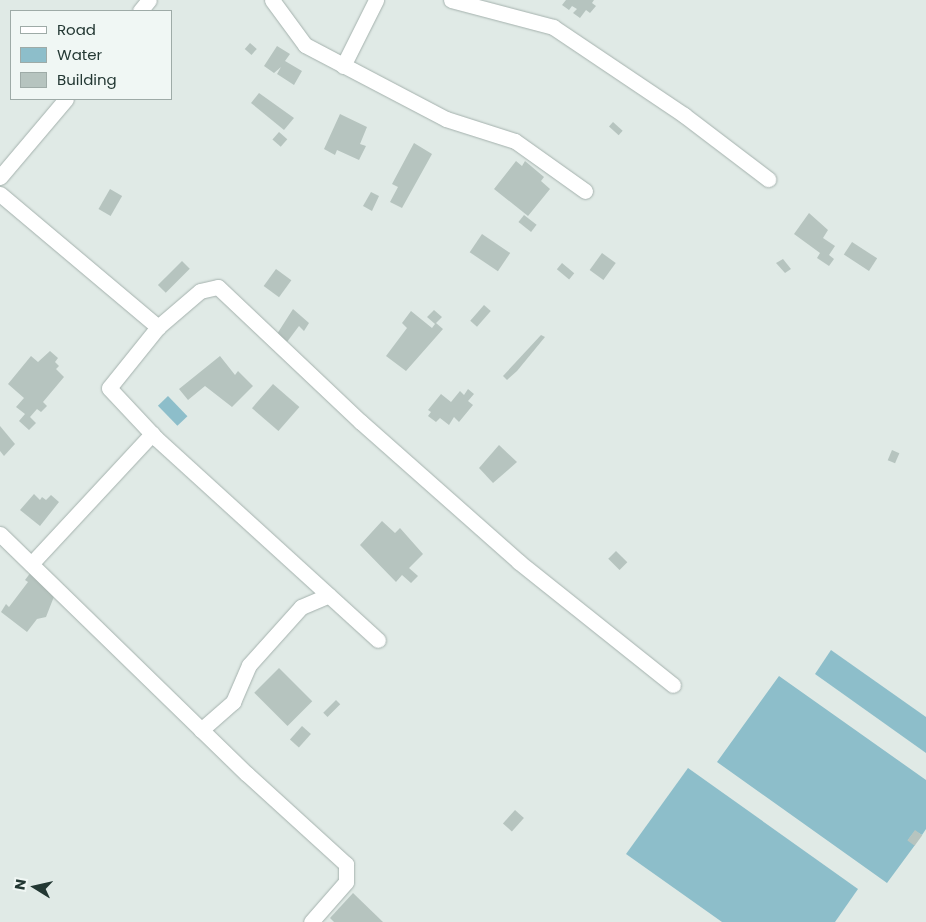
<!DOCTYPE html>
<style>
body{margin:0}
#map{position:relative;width:926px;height:922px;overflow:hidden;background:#e0eae6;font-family:Poppins,sans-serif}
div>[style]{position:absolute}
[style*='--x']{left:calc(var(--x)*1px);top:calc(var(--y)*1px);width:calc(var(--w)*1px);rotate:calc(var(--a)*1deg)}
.water>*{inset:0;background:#8dbeca;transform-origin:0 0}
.building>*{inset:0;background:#b6c4bf;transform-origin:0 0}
.roads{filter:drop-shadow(0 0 1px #a4b1ad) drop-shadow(0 0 1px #a4b1ad)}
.minor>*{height:15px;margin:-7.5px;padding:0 7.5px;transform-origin:7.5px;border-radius:7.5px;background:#fff}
span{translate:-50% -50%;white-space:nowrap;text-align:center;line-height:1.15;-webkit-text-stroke:4.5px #f0f7f4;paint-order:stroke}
.legend{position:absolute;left:10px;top:10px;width:162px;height:90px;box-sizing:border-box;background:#f0f7f4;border:1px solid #9eaba7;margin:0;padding:6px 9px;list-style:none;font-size:15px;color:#233833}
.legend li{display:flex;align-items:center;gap:10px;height:25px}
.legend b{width:25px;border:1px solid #9eaba7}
.north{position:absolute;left:10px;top:862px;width:50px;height:50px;-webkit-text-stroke:4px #f0f7f4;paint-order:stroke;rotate:280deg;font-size:14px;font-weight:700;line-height:20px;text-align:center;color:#233833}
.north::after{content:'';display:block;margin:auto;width:18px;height:22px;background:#233833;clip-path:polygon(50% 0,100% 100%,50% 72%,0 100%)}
</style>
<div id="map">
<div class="water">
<div style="left:168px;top:396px;width:28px;height:14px;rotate:46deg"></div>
<div style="clip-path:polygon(831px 650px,926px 717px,926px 753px,815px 674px)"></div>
<div style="clip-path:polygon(779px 676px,926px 780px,926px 829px,922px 835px,915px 831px,908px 840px,915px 845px,887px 883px,717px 762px)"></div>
<div style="clip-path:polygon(688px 768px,858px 889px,835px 922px,722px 922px,626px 854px)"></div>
</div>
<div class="building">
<div style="clip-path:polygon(566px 0,594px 0,592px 3px,596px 6px,590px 13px,586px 10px,580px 18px,573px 13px,577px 9px,572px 6px,569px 10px,562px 5px)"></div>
<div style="left:250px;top:43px;width:9px;height:8px;rotate:41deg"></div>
<div style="clip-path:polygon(277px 46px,290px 54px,285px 61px,302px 71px,294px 85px,277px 74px,281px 67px,274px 73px,264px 66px)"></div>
<div style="clip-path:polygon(259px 93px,294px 118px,284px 130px,251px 103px)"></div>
<div style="clip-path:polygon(340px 114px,367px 127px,360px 144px,366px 146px,359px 160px,337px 150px,335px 155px,324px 149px)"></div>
<div style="left:613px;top:122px;width:13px;height:6px;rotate:42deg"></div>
<div style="left:279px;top:132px;width:11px;height:10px;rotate:41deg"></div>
<div style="clip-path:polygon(414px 143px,432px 154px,402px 208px,390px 202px,398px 187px,392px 184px)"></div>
<div style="clip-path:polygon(516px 161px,522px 166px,525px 161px,544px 177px,541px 181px,550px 189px,528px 216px,494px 189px)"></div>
<div style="left:110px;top:189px;width:14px;height:23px;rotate:30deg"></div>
<div style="clip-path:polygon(371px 192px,379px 196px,372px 211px,363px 206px)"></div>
<div style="clip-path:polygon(809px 213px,828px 230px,823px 238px,835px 246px,829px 255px,834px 259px,829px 266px,817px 258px,820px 253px,794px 234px)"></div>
<div style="left:524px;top:215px;width:16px;height:9px;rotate:38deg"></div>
<div style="left:482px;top:234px;width:34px;height:22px;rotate:34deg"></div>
<div style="left:852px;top:242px;width:30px;height:15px;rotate:33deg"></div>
<div style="left:602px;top:253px;width:17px;height:21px;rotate:36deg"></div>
<div style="clip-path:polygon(783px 259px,791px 269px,785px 273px,776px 263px)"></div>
<div style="left:182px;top:261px;width:11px;height:34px;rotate:45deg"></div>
<div style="left:562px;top:263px;width:16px;height:8px;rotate:40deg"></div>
<div style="left:276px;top:269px;width:19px;height:21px;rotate:36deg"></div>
<div style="left:484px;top:305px;width:9px;height:21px;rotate:41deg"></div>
<div style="clip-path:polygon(293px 309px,309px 323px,304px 331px,299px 326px,287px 342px,277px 334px)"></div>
<div style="clip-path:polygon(434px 310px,442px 317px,436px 323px,443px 329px,406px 371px,386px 356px,407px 328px,402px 323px,411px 311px,432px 328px,435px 324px,427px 317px)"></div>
<div style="clip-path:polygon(541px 335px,545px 337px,517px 371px,507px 380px,503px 376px)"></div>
<div style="clip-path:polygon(50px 351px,58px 358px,55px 362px,59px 366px,56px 369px,64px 377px,43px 402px,47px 406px,41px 412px,37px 409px,30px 417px,36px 423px,29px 430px,19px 421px,25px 414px,16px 407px,24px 398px,8px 384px,31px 356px,38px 362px)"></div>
<div style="clip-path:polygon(220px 356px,235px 375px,238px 371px,253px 386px,232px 407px,205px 386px,188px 400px,179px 389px)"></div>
<div style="left:273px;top:384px;width:35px;height:32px;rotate:41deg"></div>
<div style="clip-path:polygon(468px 389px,474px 394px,468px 401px,473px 405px,459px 422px,454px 417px,449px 425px,440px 418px,436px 422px,428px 416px,431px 412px,428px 410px,441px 394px,451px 402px,460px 391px,464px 395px)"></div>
<div style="clip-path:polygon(0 426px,15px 444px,4px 456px,0 451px)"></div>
<div style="clip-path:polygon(499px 445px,517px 462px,493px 483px,479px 468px)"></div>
<div style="left:892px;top:450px;width:8px;height:11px;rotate:23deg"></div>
<div style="clip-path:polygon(34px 494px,40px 500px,42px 497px,46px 500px,51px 495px,59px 502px,40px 526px,20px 510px)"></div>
<div style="clip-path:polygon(382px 521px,395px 533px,400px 528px,423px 554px,409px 568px,418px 576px,411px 583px,402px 575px,396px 582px,360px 545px)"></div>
<div style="left:616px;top:551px;width:16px;height:11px;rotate:45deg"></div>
<div style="clip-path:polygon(31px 572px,55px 594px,46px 617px,37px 619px,27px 632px,1px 612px,6px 604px,9px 607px,28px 582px,25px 580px)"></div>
<div style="left:279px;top:668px;width:47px;height:35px;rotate:45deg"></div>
<div style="left:336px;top:700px;width:6px;height:18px;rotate:45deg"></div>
<div style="left:302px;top:726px;width:12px;height:18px;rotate:42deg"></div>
<div style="left:515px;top:810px;width:12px;height:18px;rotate:42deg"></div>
<div style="left:915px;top:830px;width:9px;height:13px;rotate:36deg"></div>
<div style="clip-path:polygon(353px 893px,383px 922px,334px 922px,330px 918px)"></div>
</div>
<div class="roads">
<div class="minor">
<div style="--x:272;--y:0;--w:56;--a:53.7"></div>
<div style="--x:305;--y:45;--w:159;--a:27.7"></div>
<div style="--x:446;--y:119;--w:72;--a:17.7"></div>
<div style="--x:515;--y:141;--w:86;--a:35.5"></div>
<div style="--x:451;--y:0;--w:106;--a:14.8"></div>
<div style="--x:553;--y:27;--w:158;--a:33.9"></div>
<div style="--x:684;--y:115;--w:106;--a:37.3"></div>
<div style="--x:140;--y:11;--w:14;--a:-51"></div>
<div style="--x:343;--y:66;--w:74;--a:-63.4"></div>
<div style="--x:0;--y:177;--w:102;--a:-49.8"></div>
<div style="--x:0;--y:194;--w:207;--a:40.1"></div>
<div style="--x:158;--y:327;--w:78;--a:128.8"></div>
<div style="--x:109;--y:388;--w:69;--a:46.8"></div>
<div style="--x:156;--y:438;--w:300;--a:42.3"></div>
<div style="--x:158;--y:327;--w:55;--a:-40.6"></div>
<div style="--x:200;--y:291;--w:18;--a:-13"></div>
<div style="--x:218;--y:287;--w:197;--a:43.4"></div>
<div style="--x:361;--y:422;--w:211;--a:41.5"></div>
<div style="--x:519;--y:562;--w:197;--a:38.6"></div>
<div style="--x:0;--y:534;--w:344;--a:44.2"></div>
<div style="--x:247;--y:774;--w:134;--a:42.3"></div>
<div style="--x:346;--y:864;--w:18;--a:90"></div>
<div style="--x:346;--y:882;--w:53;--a:131.2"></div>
<div style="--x:31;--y:564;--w:178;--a:-47.1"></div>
<div style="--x:201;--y:730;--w:43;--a:-41.2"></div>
<div style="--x:233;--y:702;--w:40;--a:-66.6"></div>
<div style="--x:249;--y:665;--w:78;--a:-48.1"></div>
<div style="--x:301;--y:607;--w:30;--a:-23"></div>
</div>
</div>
<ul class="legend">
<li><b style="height:6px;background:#fff"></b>Road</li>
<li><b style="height:14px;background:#8dbeca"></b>Water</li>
<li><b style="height:14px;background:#b6c4bf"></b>Building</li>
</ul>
<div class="north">N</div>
</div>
